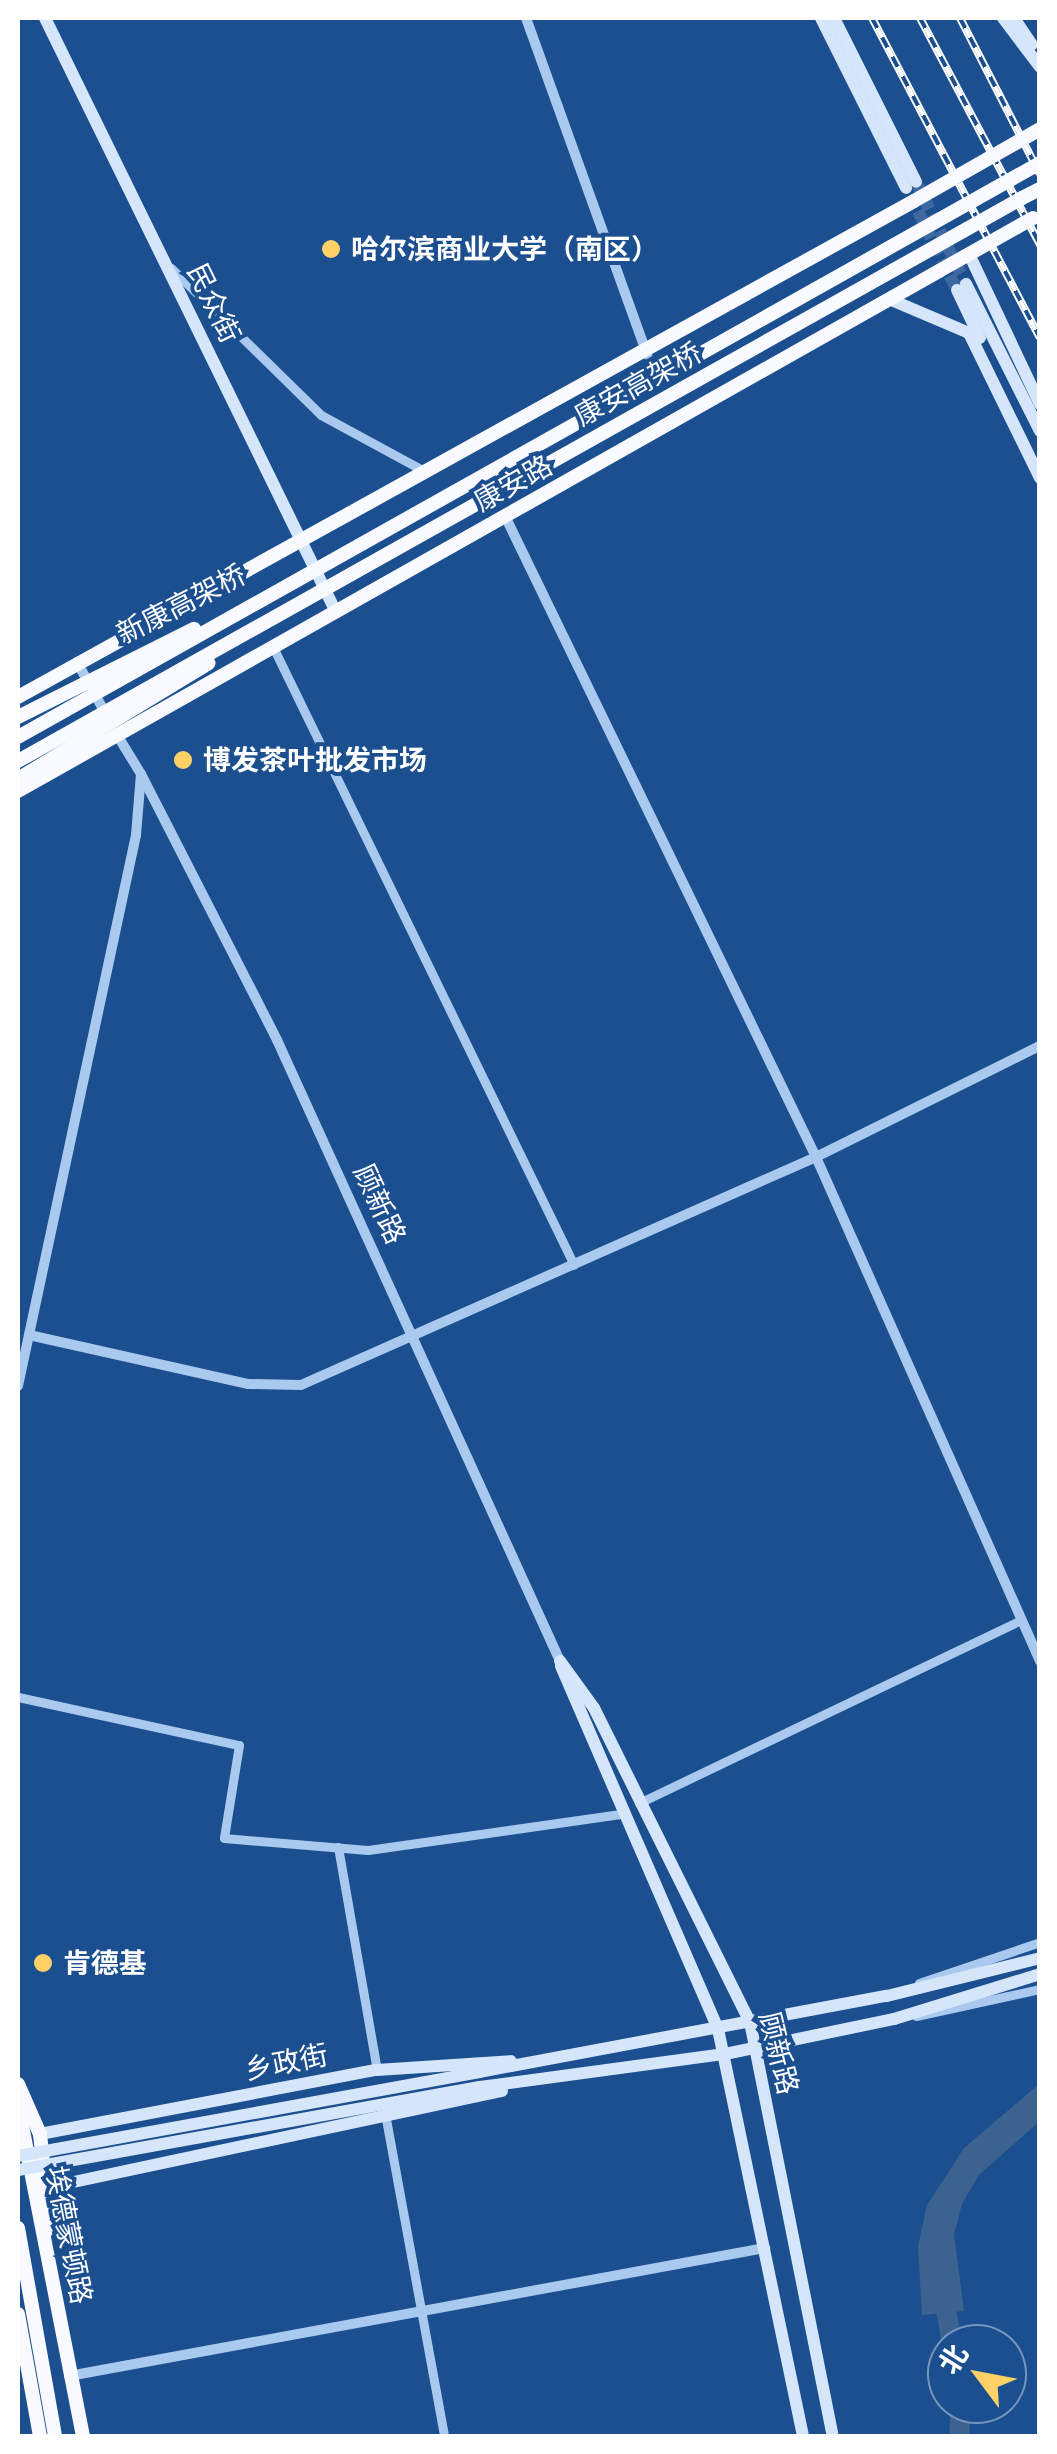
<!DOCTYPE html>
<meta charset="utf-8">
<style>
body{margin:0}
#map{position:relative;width:1057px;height:2454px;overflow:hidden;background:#1b4f8f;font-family:"Asap Condensed","Noto Sans SC",sans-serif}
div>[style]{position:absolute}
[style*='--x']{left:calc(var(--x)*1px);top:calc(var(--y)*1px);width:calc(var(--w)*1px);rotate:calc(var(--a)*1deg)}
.water>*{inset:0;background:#3c6290}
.river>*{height:20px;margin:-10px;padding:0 10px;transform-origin:10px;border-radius:10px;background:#3c6290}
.secondary-tunnel>*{height:12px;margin-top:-6px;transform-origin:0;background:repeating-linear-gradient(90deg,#3d69a0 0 12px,transparent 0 18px)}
.minor>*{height:9px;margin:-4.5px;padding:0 4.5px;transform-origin:4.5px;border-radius:4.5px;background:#a9c9ee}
.tertiary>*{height:10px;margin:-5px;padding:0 5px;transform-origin:5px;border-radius:5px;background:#a9c9ee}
.secondary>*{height:12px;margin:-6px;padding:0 6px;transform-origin:6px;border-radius:6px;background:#d6e6fa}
.trunk>*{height:14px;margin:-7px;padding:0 7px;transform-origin:7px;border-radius:7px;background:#f8faff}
.rail>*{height:8px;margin-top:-4px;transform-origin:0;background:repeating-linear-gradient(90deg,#1b4f8f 0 11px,#fff 0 22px);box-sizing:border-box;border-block:2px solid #fff}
.secondary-bridge>*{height:12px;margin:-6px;padding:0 6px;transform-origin:6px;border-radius:6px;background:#d6e6fa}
.trunk-bridge>*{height:14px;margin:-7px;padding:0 7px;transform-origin:7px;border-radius:7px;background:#f8faff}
.dots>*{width:28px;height:28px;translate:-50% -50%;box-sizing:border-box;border:5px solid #1b4f8f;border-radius:50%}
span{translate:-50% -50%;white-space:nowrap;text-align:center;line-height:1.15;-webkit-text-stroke:8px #1b4f8f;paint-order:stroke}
.poi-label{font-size:28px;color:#fff;font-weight:700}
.left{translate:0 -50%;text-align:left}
.street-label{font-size:28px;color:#fff}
.frame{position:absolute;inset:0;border:20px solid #fff;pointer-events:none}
.north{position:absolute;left:927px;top:2324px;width:100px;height:100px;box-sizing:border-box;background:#1b4f8f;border:2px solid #7695bc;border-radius:50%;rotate:302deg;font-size:28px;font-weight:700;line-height:40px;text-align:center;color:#fff}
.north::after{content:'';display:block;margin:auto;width:35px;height:45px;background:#ffd166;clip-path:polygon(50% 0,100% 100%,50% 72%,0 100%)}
</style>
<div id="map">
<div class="water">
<div style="clip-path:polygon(1039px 2084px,1039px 2122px,979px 2175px,962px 2204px,954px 2234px,964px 2311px,922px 2315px,918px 2246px,927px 2205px,964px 2148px)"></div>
</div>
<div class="river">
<div style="--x:942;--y:2286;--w:59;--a:80.2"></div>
<div style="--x:959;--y:2436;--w:32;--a:-86"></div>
</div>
<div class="secondary-tunnel">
<div style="--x:916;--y:182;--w:114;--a:63.9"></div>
<div style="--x:910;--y:195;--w:106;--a:63.7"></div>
</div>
<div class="minor">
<div style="--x:171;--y:268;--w:210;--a:44.4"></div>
<div style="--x:321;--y:415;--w:119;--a:28.5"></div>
<div style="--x:273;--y:647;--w:687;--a:64.03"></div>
<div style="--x:18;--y:1697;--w:226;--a:12.3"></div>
<div style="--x:239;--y:1745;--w:94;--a:99.2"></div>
<div style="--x:224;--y:1838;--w:144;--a:4.8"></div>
<div style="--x:368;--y:1850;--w:255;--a:-8.1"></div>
<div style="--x:639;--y:1803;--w:424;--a:-25.6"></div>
<div style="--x:338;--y:1847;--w:226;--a:80.1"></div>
<div style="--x:919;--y:1983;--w:128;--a:-18.7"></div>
<div style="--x:916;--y:2016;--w:127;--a:-12.3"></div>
<div style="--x:386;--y:2119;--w:322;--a:79.6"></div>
</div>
<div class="tertiary">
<div style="--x:526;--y:18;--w:358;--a:70.2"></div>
<div style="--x:505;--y:516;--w:712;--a:64.12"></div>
<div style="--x:816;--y:1157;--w:552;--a:66.04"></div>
<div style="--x:77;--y:662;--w:64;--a:61"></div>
<div style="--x:141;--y:774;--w:299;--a:62.9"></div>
<div style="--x:277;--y:1040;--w:682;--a:65.5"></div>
<div style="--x:29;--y:1335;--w:225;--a:12.6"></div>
<div style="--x:249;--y:1384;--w:52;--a:1.1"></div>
<div style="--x:301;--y:1385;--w:563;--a:-23.88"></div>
<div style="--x:816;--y:1157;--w:250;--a:-26.4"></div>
<div style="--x:18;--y:1386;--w:563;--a:-77.91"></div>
<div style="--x:136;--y:835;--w:61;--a:-85.3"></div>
<div style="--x:141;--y:774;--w:48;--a:-121.4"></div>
<div style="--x:69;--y:2376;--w:708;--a:-10.42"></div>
</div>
<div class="secondary">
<div style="--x:45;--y:18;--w:661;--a:63.9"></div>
<div style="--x:821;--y:18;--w:190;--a:63.4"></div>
<div style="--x:834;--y:18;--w:183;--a:63.4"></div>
<div style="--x:1003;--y:18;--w:61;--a:52.9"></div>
<div style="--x:1014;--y:18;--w:32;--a:56"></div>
<div style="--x:969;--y:254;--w:166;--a:64.7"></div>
<div style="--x:966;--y:284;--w:165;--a:63.3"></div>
<div style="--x:957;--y:290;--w:53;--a:64.4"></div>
<div style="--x:889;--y:299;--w:87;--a:23"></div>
<div style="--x:969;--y:333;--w:161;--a:63.9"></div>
<div style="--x:560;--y:1661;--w:58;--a:54.1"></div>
<div style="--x:594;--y:1708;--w:351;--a:63.6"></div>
<div style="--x:750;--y:2022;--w:422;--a:78.7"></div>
<div style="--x:561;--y:1666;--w:395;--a:66.6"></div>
<div style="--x:718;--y:2029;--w:416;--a:78.2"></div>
<div style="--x:479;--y:2072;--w:415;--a:-10.6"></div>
<div style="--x:887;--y:1996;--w:158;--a:-13.9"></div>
<div style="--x:480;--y:2087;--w:247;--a:-7.7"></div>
<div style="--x:725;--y:2054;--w:173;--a:-11.7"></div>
<div style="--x:894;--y:2019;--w:153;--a:-17.1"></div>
<div style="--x:40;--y:2134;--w:343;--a:-10.8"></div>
<div style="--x:377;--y:2070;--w:134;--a:-3.8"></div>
<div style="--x:50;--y:2187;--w:462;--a:-12"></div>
</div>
<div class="trunk">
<div style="--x:1022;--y:198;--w:20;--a:-27"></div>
<div style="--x:18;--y:697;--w:1024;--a:-28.97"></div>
<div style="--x:18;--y:791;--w:1058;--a:-29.45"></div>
<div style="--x:18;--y:2084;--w:55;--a:66.3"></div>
<div style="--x:40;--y:2134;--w:95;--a:83.9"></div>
<div style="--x:18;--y:2105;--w:337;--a:78.9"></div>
<div style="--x:18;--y:2228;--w:211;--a:79.9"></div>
<div style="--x:18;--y:2314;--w:124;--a:79.8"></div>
</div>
<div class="rail">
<div style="--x:872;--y:18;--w:361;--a:62.3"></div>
<div style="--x:920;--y:18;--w:257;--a:62.1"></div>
<div style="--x:960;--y:18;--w:175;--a:62.9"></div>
</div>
<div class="secondary-bridge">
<div style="--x:18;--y:2156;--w:469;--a:-10.3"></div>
<div style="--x:18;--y:2170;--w:469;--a:-10.2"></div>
</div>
<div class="trunk-bridge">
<div style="--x:914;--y:201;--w:145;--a:-29.7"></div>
<div style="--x:939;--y:271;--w:108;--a:-29.4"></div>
<div style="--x:18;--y:717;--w:197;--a:-26.6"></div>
<div style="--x:18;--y:737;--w:1172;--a:-29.32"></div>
<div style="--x:18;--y:761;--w:1151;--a:-29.28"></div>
<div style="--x:18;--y:779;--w:223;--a:-31.3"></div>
</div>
<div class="dots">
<div style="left:331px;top:249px;background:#ffd166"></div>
<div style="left:183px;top:760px;background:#ffd166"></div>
<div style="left:43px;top:1963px;background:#ffd166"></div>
</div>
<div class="poi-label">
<span class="left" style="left:351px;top:249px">哈尔滨商业大学（南区）</span>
<span class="left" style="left:203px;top:760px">博发茶叶批发市场</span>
<span class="left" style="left:63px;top:1963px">肯德基</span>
</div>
<div class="street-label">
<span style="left:214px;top:303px;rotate:64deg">民众街</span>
<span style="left:638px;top:384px;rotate:-29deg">康安高架桥</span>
<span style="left:513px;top:483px;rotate:-29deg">康安路</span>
<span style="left:181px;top:604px;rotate:-27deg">新康高架桥</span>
<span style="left:380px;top:1204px;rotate:65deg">顾新路</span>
<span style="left:779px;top:2053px;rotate:76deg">顾新路</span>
<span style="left:286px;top:2062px;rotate:-11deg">乡政街</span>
<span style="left:69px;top:2235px;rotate:79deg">埃德蒙顿路</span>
</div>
<div class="frame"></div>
<div class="north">北</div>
</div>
